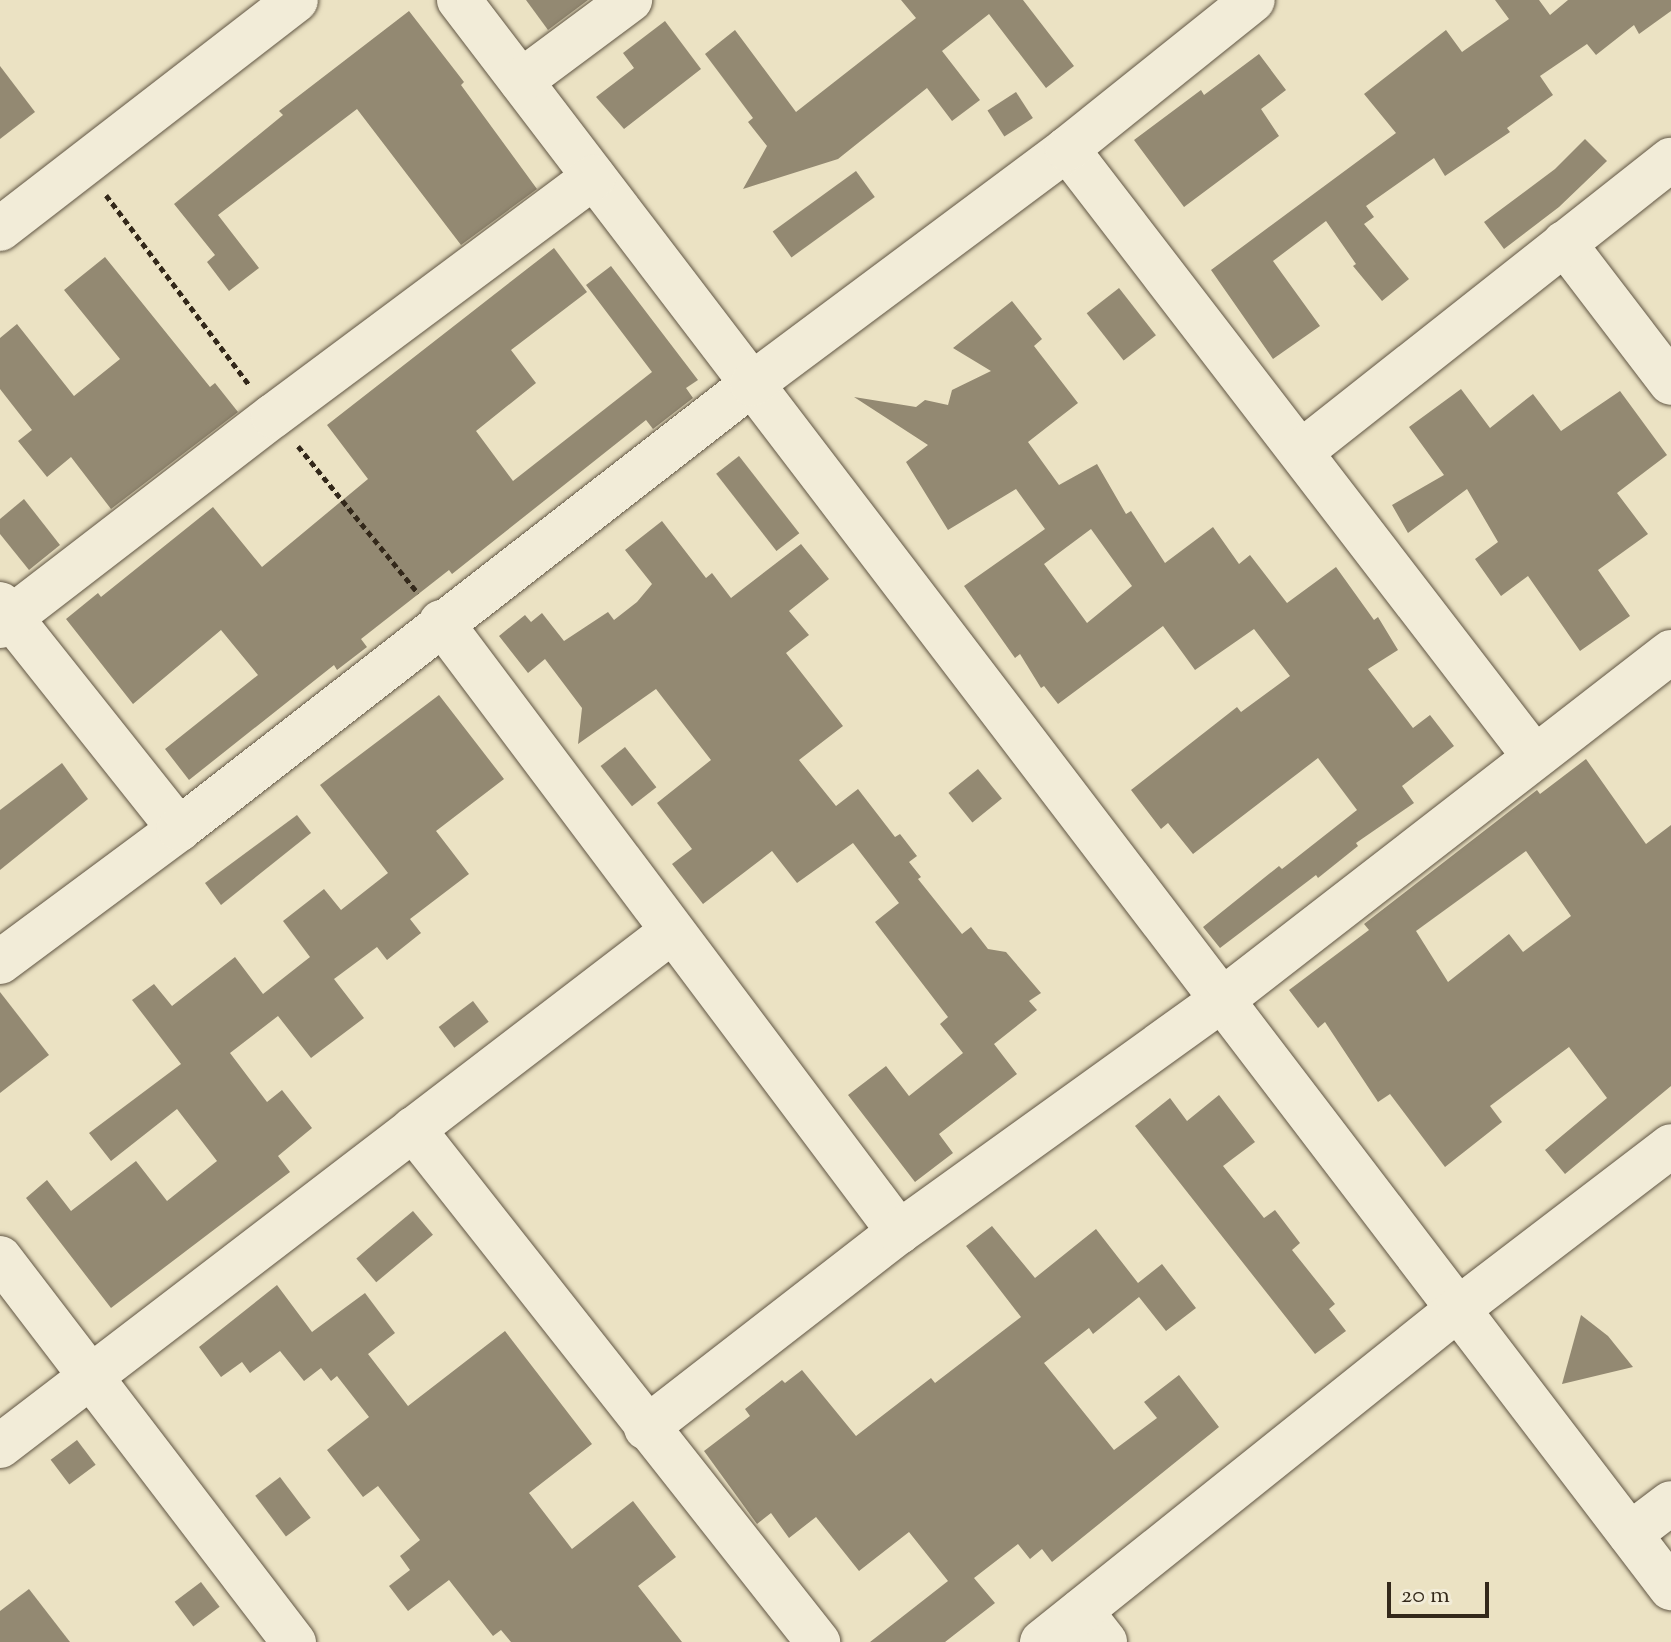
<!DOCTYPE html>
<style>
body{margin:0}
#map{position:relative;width:1671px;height:1642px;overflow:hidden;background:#ebe2c3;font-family:"Sorts Mill Goudy",serif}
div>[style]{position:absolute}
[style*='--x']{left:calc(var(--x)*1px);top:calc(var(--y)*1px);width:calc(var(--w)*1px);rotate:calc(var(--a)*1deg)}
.building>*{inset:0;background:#938972;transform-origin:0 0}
.path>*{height:5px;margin-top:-2.5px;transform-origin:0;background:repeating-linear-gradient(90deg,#33281a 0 6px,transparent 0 10px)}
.roads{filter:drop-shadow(0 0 2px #615644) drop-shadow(0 0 2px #615644)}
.minor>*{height:44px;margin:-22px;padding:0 22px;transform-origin:22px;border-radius:22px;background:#f2ecd8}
span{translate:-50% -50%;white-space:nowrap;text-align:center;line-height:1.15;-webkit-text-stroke:6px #f2ecd8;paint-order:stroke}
.scale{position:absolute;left:1387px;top:1582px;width:102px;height:36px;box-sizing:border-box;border:4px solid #33281a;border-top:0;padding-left:10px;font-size:24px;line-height:28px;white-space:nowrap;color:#33281a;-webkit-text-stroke:6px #f2ecd8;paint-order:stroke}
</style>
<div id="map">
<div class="building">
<div style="clip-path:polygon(526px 0,588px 0,548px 30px)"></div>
<div style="clip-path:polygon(901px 0,1023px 0,1074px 66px,1046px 88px,989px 14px,942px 51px,980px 100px,952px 121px,927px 88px,838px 159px,743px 189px,767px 146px,748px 122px,753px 118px,705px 54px,735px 30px,796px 112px,916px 18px)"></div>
<div style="clip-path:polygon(1495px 0,1539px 0,1550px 15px,1568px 0,1671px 0,1671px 11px,1639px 34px,1634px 25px,1596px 55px,1587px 44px,1540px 76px,1553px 95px,1507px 128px,1510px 132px,1445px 176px,1434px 158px,1366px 206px,1374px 217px,1364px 224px,1409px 279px,1382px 301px,1353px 266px,1356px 264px,1326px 221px,1273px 261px,1320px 326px,1273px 359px,1211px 270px,1396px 133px,1364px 94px,1446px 30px,1462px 52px,1509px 19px)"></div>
<div style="clip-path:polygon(409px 11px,464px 82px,461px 85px,537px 189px,461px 245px,357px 109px,218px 215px,259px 268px,229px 291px,207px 262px,215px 255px,174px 204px,283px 115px,279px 111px)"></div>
<div style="clip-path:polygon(665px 21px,701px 69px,624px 129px,596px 97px,634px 68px,623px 53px)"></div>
<div style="clip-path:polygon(1259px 54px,1286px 90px,1261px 109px,1279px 136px,1184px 207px,1134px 140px,1201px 90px,1204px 95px)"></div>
<div style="clip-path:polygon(0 66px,35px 112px,0 139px)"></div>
<div style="left:1016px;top:92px;width:31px;height:34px;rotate:57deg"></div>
<div style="clip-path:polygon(1585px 139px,1607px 161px,1559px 207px,1504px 249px,1484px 222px,1555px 169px)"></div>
<div style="left:856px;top:171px;width:32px;height:103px;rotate:54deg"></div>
<div style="clip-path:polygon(554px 248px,587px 292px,511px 350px,536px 383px,476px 431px,513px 481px,652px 372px,586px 285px,611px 266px,698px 380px,686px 388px,693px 398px,653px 429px,646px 420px,452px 574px,449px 570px,361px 639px,367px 647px,337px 670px,334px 665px,189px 780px,165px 749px,258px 675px,221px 630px,133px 704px,66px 619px,98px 593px,101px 597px,213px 507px,262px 567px,368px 479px,327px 425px)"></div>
<div style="clip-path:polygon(105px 257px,210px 387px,215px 383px,238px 412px,111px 509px,71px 457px,47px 477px,18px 441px,32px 430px,0 389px,0 338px,17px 324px,74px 396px,120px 359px,64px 290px)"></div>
<div style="left:1119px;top:288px;width:60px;height:41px;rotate:52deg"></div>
<div style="clip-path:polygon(evenodd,1012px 301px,1042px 339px,1034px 346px,1078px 403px,1028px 442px,1059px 485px,1097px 464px,1126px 514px,1131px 511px,1165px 563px,1213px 527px,1239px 564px,1250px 555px,1287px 603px,1336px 567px,1374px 620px,1378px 617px,1398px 650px,1368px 669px,1413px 728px,1430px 715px,1454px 746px,1402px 786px,1414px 803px,1356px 843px,1358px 846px,1318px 878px,1316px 875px,1220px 948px,1203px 927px,1279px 866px,1282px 869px,1357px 810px,1318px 758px,1193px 854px,1168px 823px,1161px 829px,1131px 790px,1237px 707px,1241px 712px,1290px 676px,1254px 629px,1195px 670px,1163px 626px,1058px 704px,1044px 686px,1041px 688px,1020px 654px,1015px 658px,964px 586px,1045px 529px,1016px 489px,948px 530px,906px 462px,928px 445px,854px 397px,916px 407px,925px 400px,948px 405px,952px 390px,991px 371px,953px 348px,1012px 301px,1091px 529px,1132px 586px,1087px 623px,1044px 564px,1091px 529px)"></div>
<div style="clip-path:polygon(1461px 389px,1490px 428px,1533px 394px,1561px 431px,1620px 391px,1667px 455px,1617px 493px,1648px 534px,1598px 570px,1630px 616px,1580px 651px,1528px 576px,1501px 596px,1475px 559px,1498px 542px,1467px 489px,1408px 533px,1392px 505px,1444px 475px,1409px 427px)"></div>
<div style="left:739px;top:456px;width:98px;height:29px;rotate:52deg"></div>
<div style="clip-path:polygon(24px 499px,60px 545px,29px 570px,0 534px,0 519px)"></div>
<div style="clip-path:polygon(662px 521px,706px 578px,712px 573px,731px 598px,801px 544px,829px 579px,789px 611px,809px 635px,786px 653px,843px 726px,799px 760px,836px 806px,858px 789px,895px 837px,900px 834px,917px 856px,909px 862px,921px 877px,918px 879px,962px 934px,971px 927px,988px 949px,1006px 952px,1041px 993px,1029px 1001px,1037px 1010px,994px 1044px,1017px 1074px,939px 1134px,953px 1153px,915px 1182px,848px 1095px,886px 1066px,909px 1096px,963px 1053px,940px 1024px,948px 1017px,875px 922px,899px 903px,853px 843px,797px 883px,772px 851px,703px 904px,672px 864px,692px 849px,657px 803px,711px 760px,656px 689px,578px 744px,582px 708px,545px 659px,528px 673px,499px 636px,525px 615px,531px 622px,542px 613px,564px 641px,608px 612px,614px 620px,637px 602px,652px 584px,625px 550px)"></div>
<div style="clip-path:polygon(439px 695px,504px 779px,436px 831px,469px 874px,410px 919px,421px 933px,387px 960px,377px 947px,334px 979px,364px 1018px,311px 1058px,278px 1016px,230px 1053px,267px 1102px,282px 1090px,312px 1128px,278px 1156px,290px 1172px,111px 1308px,26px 1198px,47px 1180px,71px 1211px,136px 1161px,167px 1201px,217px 1161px,177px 1109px,111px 1161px,89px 1133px,181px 1064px,132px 1000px,154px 984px,172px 1006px,235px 957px,263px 994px,310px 957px,283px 921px,324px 889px,341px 910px,388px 873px,320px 785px)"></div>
<div style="left:625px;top:747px;width:51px;height:31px;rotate:52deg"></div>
<div style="clip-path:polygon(evenodd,1586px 759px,1646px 844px,1671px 825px,1671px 1086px,1565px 1174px,1545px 1150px,1607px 1098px,1569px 1047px,1490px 1106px,1502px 1122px,1445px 1167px,1390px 1094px,1378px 1102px,1325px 1022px,1318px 1028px,1289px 990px,1369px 930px,1364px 924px,1537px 790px,1540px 794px,1586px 759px,1526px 851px,1571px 916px,1523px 952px,1509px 934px,1448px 982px,1416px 931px,1526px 851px)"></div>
<div style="clip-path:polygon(62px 763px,88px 799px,0 870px,0 810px)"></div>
<div style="left:978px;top:769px;width:38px;height:38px;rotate:51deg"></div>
<div style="clip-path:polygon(297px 815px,311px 833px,221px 905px,205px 883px)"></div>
<div style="clip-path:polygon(0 992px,49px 1055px,0 1093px)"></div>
<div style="left:473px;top:1001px;width:26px;height:43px;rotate:53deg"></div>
<div style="clip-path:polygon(1219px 1095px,1255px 1142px,1223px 1166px,1264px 1218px,1275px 1210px,1300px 1243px,1292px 1250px,1335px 1304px,1329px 1309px,1346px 1331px,1315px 1354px,1135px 1126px,1170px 1098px,1187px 1121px)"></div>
<div style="left:413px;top:1211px;width:31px;height:74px;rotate:50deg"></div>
<div style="clip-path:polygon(992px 1226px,1035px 1278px,1096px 1229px,1138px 1283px,1162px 1264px,1196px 1308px,1166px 1331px,1139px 1297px,1093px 1334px,1089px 1328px,1044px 1363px,1114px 1450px,1157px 1418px,1144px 1402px,1179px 1375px,1219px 1427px,1052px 1562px,1042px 1549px,1030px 1559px,1018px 1544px,974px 1578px,995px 1603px,945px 1642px,870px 1642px,948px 1581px,909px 1532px,859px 1571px,816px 1517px,789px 1538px,771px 1513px,757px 1524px,704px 1451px,750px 1416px,745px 1409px,782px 1380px,785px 1383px,802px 1370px,856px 1436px,931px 1378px,935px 1383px,1021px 1317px,966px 1246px)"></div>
<div style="clip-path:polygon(277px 1285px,312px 1332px,365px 1293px,395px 1333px,368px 1354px,408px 1406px,505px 1331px,592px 1444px,529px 1493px,572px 1549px,633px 1501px,676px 1557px,638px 1586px,682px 1642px,511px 1642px,501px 1630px,493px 1636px,449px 1580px,408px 1611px,389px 1586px,410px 1570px,400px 1556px,420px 1540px,378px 1486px,363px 1497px,327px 1450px,369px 1417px,337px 1376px,331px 1381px,321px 1368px,304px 1381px,280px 1351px,250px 1373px,242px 1362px,221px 1377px,199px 1347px)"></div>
<div style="clip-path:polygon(1581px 1315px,1608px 1336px,1633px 1367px,1562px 1384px)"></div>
<div style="left:77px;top:1440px;width:31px;height:33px;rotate:53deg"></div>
<div style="left:280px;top:1477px;width:51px;height:31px;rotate:53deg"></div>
<div style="left:201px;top:1582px;width:31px;height:33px;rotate:53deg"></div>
<div style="clip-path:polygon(29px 1589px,70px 1642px,0 1642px,0 1611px)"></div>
</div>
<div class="path">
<div style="--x:106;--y:195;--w:238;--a:53"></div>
<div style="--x:298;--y:446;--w:190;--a:50.8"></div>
</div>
<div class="roads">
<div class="minor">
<div style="--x:459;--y:0;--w:1998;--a:52.65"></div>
<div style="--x:521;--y:81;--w:136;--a:-36.6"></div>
<div style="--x:1067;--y:149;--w:766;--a:52.43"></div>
<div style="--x:0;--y:229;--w:374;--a:-37.7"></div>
<div style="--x:1564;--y:243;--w:176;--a:52.6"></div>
<div style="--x:1302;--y:451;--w:470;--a:-38.3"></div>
<div style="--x:0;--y:604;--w:288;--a:51.5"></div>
<div style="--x:441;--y:622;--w:763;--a:53.1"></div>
<div style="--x:0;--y:626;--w:344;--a:-37.6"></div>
<div style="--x:273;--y:416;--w:400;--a:-36.7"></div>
<div style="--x:0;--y:962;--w:223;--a:-36.6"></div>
<div style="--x:179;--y:829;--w:726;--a:-37.83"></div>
<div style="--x:752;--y:384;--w:393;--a:-36.7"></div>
<div style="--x:1067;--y:149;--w:238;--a:-38.7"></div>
<div style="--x:413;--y:1129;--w:654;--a:51.71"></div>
<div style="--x:0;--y:1258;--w:484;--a:52.6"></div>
<div style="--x:646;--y:1428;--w:320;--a:-37.8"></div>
<div style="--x:899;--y:1232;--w:398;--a:-35.7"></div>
<div style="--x:1222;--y:1000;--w:568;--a:-37.78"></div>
<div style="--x:0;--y:1446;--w:845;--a:-37.45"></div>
<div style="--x:1630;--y:1534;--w:51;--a:-37.1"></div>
<div style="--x:1081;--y:1611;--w:39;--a:52"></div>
<div style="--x:1042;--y:1642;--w:533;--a:-38.68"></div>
<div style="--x:1458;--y:1309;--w:268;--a:-37.4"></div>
</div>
</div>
<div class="scale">20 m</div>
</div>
